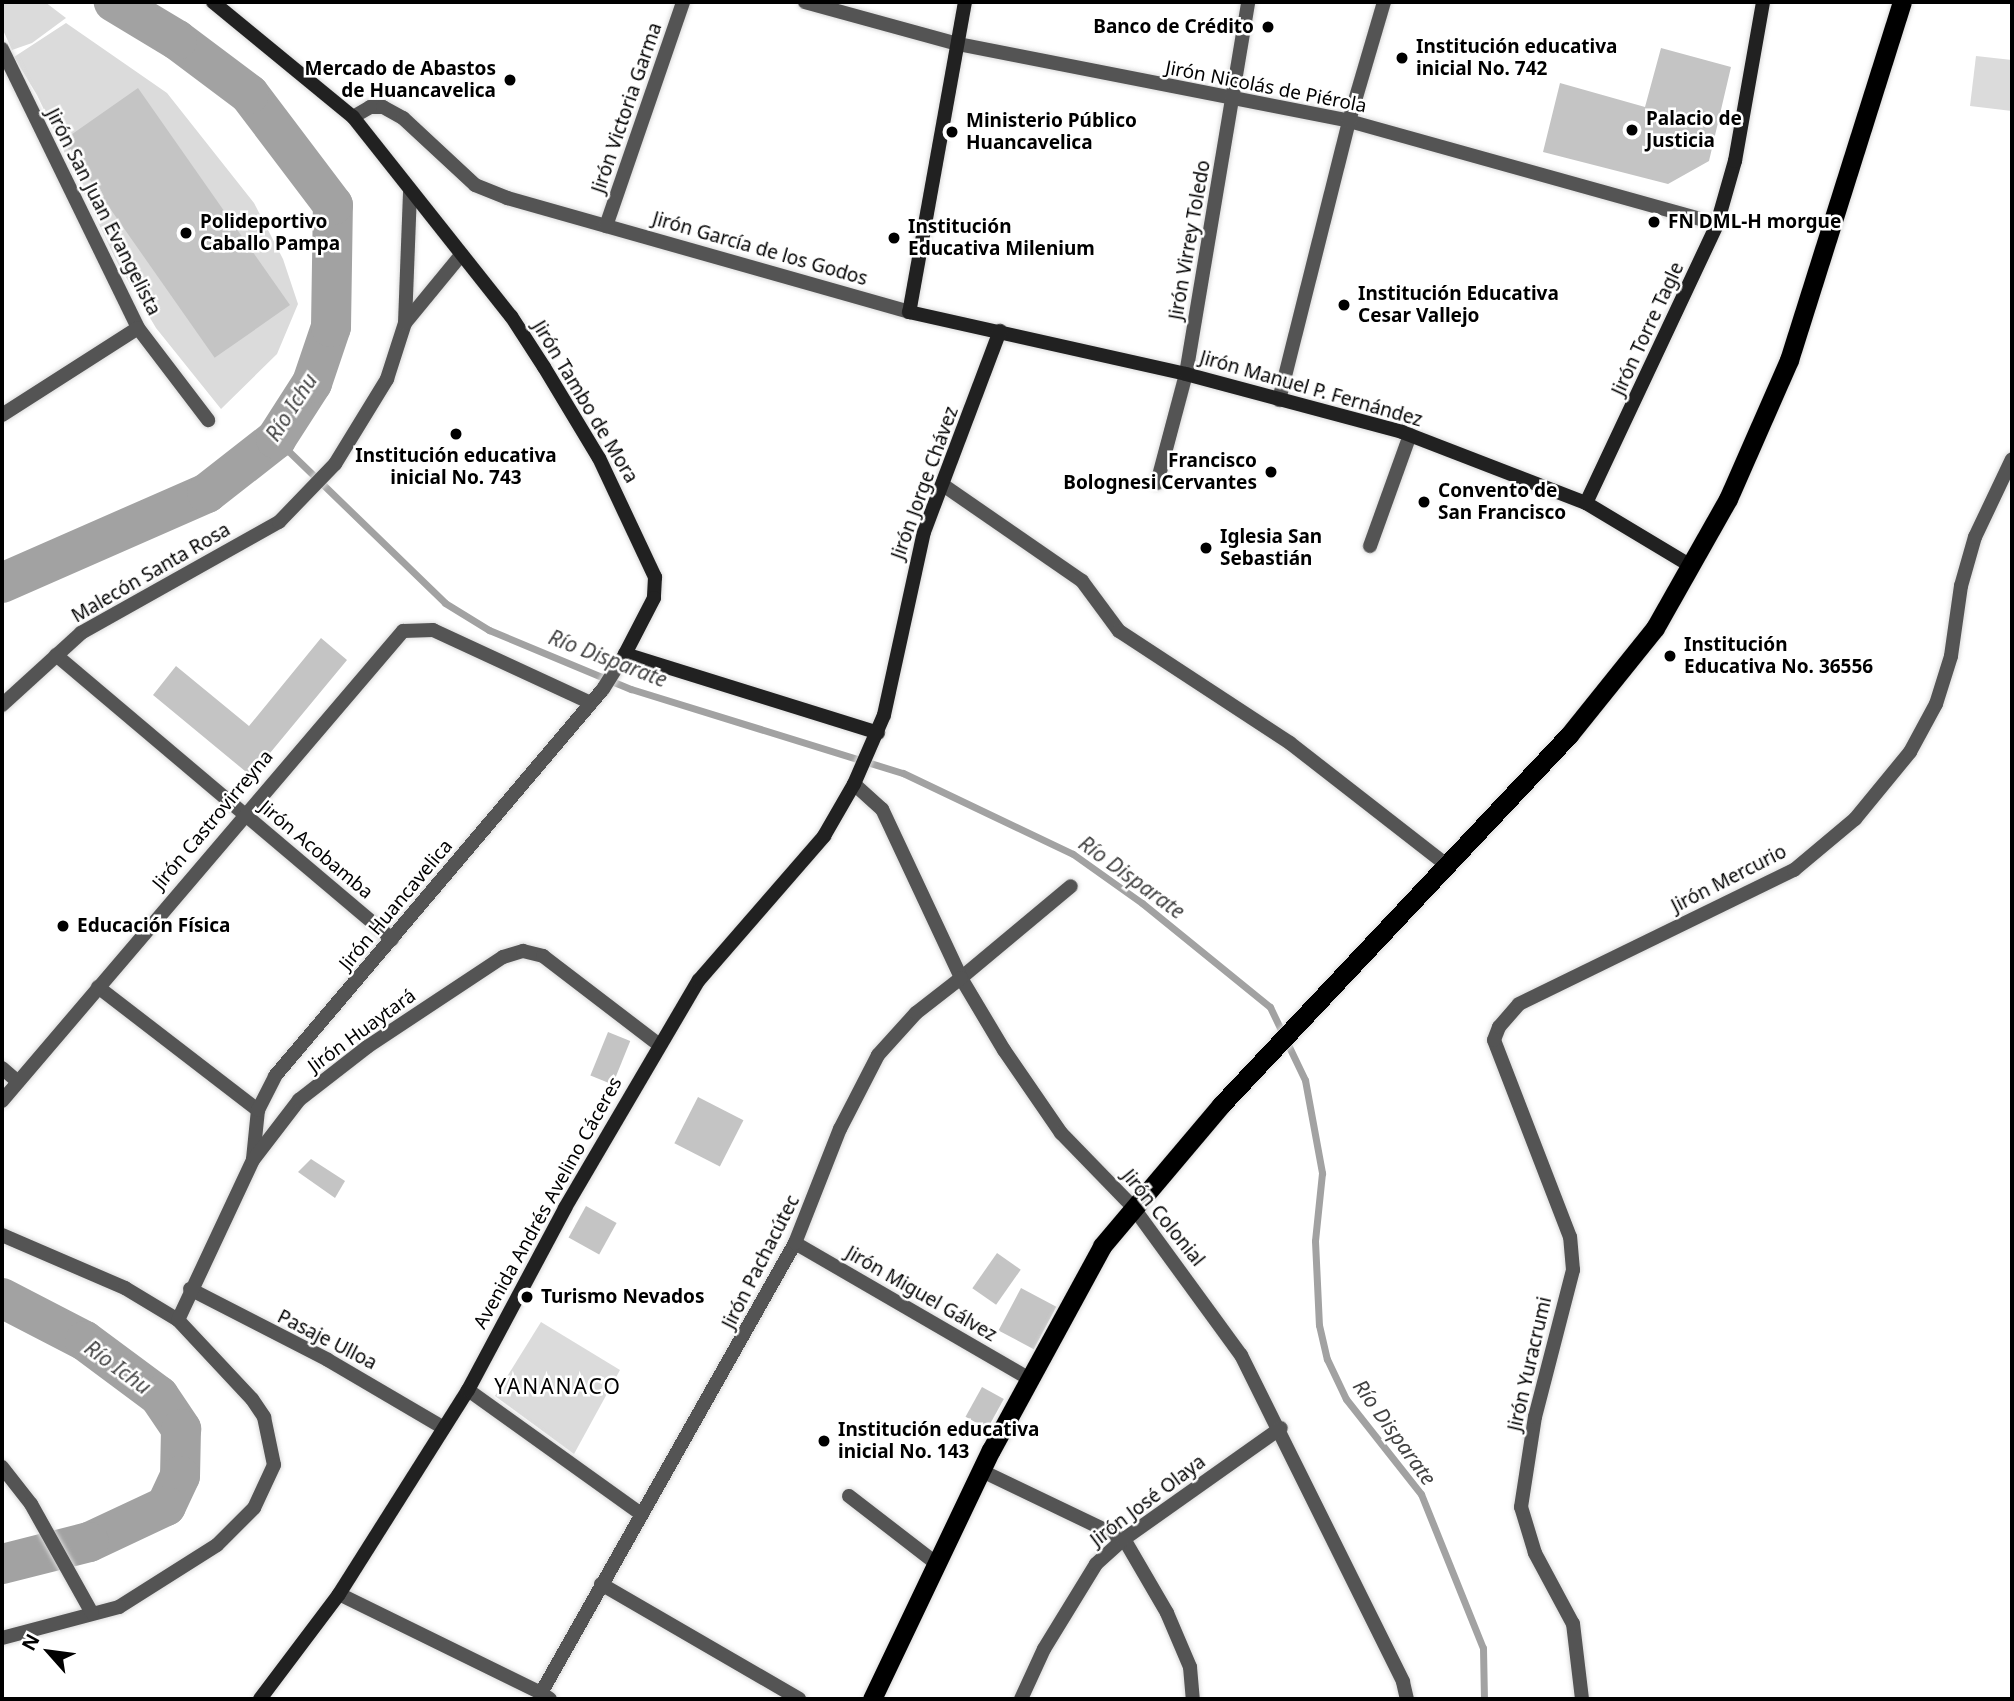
<!DOCTYPE html>
<meta charset="utf-8">
<style>
body{margin:0}
#map{position:relative;width:2014px;height:1701px;overflow:hidden;background:#fff;font-family:"Noto Sans",sans-serif}
div>[style]{position:absolute}
[style*='--x']{left:calc(var(--x)*1px);top:calc(var(--y)*1px);width:calc(var(--w)*1px);rotate:calc(var(--a)*1deg)}
.green>*{inset:0;background:#dbdbdb}
.stream>*{height:7px;margin:-3.5px;padding:0 3.5px;transform-origin:3.5px;border-radius:3.5px;background:#a2a2a2}
.river>*{height:40px;margin:-20px;padding:0 20px;transform-origin:20px;border-radius:20px;background:#a2a2a2}
.building>*{inset:0;background:#c4c4c4;transform-origin:0 0}
.roads{filter:drop-shadow(0 0 2px #dbdbdb) drop-shadow(0 0 2px #dbdbdb)}
.pedestrian>*{height:14px;margin:-7px;padding:0 7px;transform-origin:7px;border-radius:7px;background:#545454}
.minor>*{height:14px;margin:-7px;padding:0 7px;transform-origin:7px;border-radius:7px;background:#545454}
.secondary>*{height:14px;margin:-7px;padding:0 7px;transform-origin:7px;border-radius:7px;background:#212121}
.trunk>*{height:19px;margin:-9.5px;padding:0 9.5px;transform-origin:9.5px;border-radius:9.5px;background:#000}
.dots>*{width:19px;height:19px;translate:-50% -50%;box-sizing:border-box;border:4px solid #fff;border-radius:50%}
span{translate:-50% -50%;white-space:nowrap;text-align:center;line-height:1.15;-webkit-text-stroke:5px #fff;paint-order:stroke}
.poi-label{font-size:19px;color:#000;font-weight:700}
.right{translate:-100% -50%;text-align:right}
.left{translate:0 -50%;text-align:left}
.street-label{font-size:19px;color:#000}
.water-label{font-size:21px;color:#434343;font-style:italic}
.neighbourhood-label{font-size:21px;color:#000;letter-spacing:2px}
.frame{position:absolute;inset:0;border:4px solid #000;pointer-events:none}
.north{position:absolute;left:14px;top:1617px;width:70px;height:70px;-webkit-text-stroke:5px #fff;paint-order:stroke;rotate:298deg;font-size:19px;font-weight:700;line-height:28px;text-align:center;color:#000}
.north::after{content:'';display:block;margin:auto;width:24px;height:32px;background:#000;clip-path:polygon(50% 0,100% 100%,50% 72%,0 100%)}
</style>
<div id="map">
<div class="green">
<div style="clip-path:polygon(2px 2px,45px 2px,66px 18px,32px 43px,12px 50px,3px 30px)"></div>
<div style="clip-path:polygon(66px 23px,167px 93px,254px 203px,283px 259px,298px 304px,277px 354px,221px 409px,156px 328px,117px 262px,37px 95px,14px 57px)"></div>
<div style="clip-path:polygon(1976px 56px,2012px 60px,2012px 111px,1970px 106px)"></div>
<div style="clip-path:polygon(541px 1322px,620px 1370px,574px 1454px,495px 1396px)"></div>
</div>
<div class="stream">
<div style="--x:276;--y:439;--w:235;--a:44.1"></div>
<div style="--x:445;--y:603;--w:52;--a:31.5"></div>
<div style="--x:489;--y:630;--w:154;--a:22.6"></div>
<div style="--x:631;--y:689;--w:285;--a:17.2"></div>
<div style="--x:903;--y:773;--w:188;--a:25.5"></div>
<div style="--x:1073;--y:854;--w:85;--a:35.4"></div>
<div style="--x:1142;--y:903;--w:165;--a:39.1"></div>
<div style="--x:1270;--y:1007;--w:81;--a:64.4"></div>
<div style="--x:1305;--y:1080;--w:95;--a:79.6"></div>
<div style="--x:1322;--y:1173;--w:68;--a:95.9"></div>
<div style="--x:1315;--y:1241;--w:84;--a:87.3"></div>
<div style="--x:1319;--y:1325;--w:35;--a:77"></div>
<div style="--x:1327;--y:1359;--w:44;--a:64.6"></div>
<div style="--x:1346;--y:1399;--w:121;--a:51.7"></div>
<div style="--x:1421;--y:1494;--w:166;--a:68.1"></div>
<div style="--x:1483;--y:1648;--w:51;--a:88.9"></div>
</div>
<div class="river">
<div style="--x:2;--y:583;--w:224;--a:-23.7"></div>
<div style="--x:207;--y:493;--w:88;--a:-38"></div>
<div style="--x:276;--y:439;--w:67;--a:-57.3"></div>
<div style="--x:312;--y:383;--w:59;--a:-71.3"></div>
<div style="--x:331;--y:327;--w:122;--a:-89.1"></div>
<div style="--x:333;--y:205;--w:139;--a:-127.1"></div>
<div style="--x:249;--y:94;--w:90;--a:-143.1"></div>
<div style="--x:177;--y:40;--w:74;--a:-148.9"></div>
<div style="--x:2;--y:1298;--w:93;--a:27.4"></div>
<div style="--x:85;--y:1341;--w:92;--a:36.6"></div>
<div style="--x:159;--y:1396;--w:40;--a:56"></div>
<div style="--x:181;--y:1429;--w:47;--a:91.2"></div>
<div style="--x:180;--y:1476;--w:33;--a:115"></div>
<div style="--x:166;--y:1506;--w:85;--a:154.9"></div>
<div style="--x:89;--y:1542;--w:90;--a:165.8"></div>
</div>
<div class="building">
<div style="clip-path:polygon(1661px 48px,1731px 67px,1709px 161px,1668px 184px,1543px 152px,1560px 83px,1645px 107px)"></div>
<div style="left:138px;top:88px;width:265px;height:92px;rotate:55deg"></div>
<div style="clip-path:polygon(321px 638px,347px 660px,251px 776px,153px 695px,176px 666px,249px 726px)"></div>
<div style="left:608px;top:1032px;width:24px;height:47px;rotate:22deg"></div>
<div style="left:698px;top:1097px;width:51px;height:52px;rotate:27deg"></div>
<div style="clip-path:polygon(311px 1159px,345px 1181px,335px 1198px,298px 1172px)"></div>
<div style="left:586px;top:1206px;width:35px;height:36px;rotate:29deg"></div>
<div style="left:997px;top:1253px;width:29px;height:43px;rotate:35deg"></div>
<div style="left:1021px;top:1288px;width:40px;height:48px;rotate:28deg"></div>
<div style="left:982px;top:1387px;width:25px;height:34px;rotate:29deg"></div>
</div>
<div class="roads">
<div class="pedestrian">
<div style="--x:943;--y:485;--w:169;--a:34.6"></div>
<div style="--x:1082;--y:581;--w:62;--a:53.5"></div>
<div style="--x:1119;--y:631;--w:204;--a:33.2"></div>
<div style="--x:1290;--y:743;--w:200;--a:37.9"></div>
<div style="--x:961;--y:978;--w:143;--a:-39.9"></div>
</div>
<div class="minor">
<div style="--x:805;--y:2;--w:159;--a:15.4"></div>
<div style="--x:958;--y:44;--w:399;--a:11.1"></div>
<div style="--x:1349;--y:121;--w:382;--a:15.6"></div>
<div style="--x:2;--y:49;--w:310;--a:64"></div>
<div style="--x:138;--y:328;--w:116;--a:52.7"></div>
<div style="--x:353;--y:117;--w:20;--a:-30"></div>
<div style="--x:370;--y:107;--w:13;--a:0"></div>
<div style="--x:383;--y:107;--w:23;--a:29"></div>
<div style="--x:403;--y:118;--w:98;--a:42.9"></div>
<div style="--x:475;--y:185;--w:35;--a:22"></div>
<div style="--x:507;--y:198;--w:418;--a:15.8"></div>
<div style="--x:606;--y:226;--w:237;--a:-71"></div>
<div style="--x:406;--y:322;--w:87;--a:-50.6"></div>
<div style="--x:1279;--y:400;--w:288;--a:-75.9"></div>
<div style="--x:1349;--y:121;--w:124;--a:-73.6"></div>
<div style="--x:2;--y:415;--w:161;--a:-32.6"></div>
<div style="--x:1157;--y:483;--w:113;--a:-75.1"></div>
<div style="--x:1186;--y:374;--w:377;--a:-80.5"></div>
<div style="--x:1370;--y:546;--w:118;--a:-70.2"></div>
<div style="--x:56;--y:655;--w:440;--a:40.2"></div>
<div style="--x:2;--y:705;--w:107;--a:-42.3"></div>
<div style="--x:81;--y:633;--w:227;--a:-29.3"></div>
<div style="--x:279;--y:522;--w:81;--a:-46"></div>
<div style="--x:335;--y:464;--w:100;--a:-58.5"></div>
<div style="--x:387;--y:379;--w:59;--a:-72.2"></div>
<div style="--x:405;--y:323;--w:131;--a:-87.8"></div>
<div style="--x:854;--y:784;--w:38;--a:42"></div>
<div style="--x:882;--y:809;--w:187;--a:64.9"></div>
<div style="--x:961;--y:978;--w:84;--a:59.2"></div>
<div style="--x:1004;--y:1050;--w:101;--a:55.5"></div>
<div style="--x:1061;--y:1133;--w:103;--a:45.8"></div>
<div style="--x:1133;--y:1207;--w:183;--a:53.9"></div>
<div style="--x:1241;--y:1355;--w:365;--a:63.6"></div>
<div style="--x:1403;--y:1682;--w:17;--a:77"></div>
<div style="--x:98;--y:987;--w:202;--a:37.6"></div>
<div style="--x:2;--y:1068;--w:21;--a:41"></div>
<div style="--x:2;--y:1101;--w:618;--a:-49.53"></div>
<div style="--x:403;--y:631;--w:30;--a:-2"></div>
<div style="--x:433;--y:630;--w:174;--a:24.8"></div>
<div style="--x:253;--y:1159;--w:49;--a:-84.2"></div>
<div style="--x:258;--y:1110;--w:38;--a:-63"></div>
<div style="--x:275;--y:1076;--w:507;--a:-49.72"></div>
<div style="--x:603;--y:689;--w:41;--a:-57.8"></div>
<div style="--x:2;--y:1235;--w:134;--a:23.3"></div>
<div style="--x:125;--y:1288;--w:62;--a:31.1"></div>
<div style="--x:178;--y:1320;--w:108;--a:46.9"></div>
<div style="--x:252;--y:1399;--w:22;--a:56"></div>
<div style="--x:264;--y:1417;--w:49;--a:78.2"></div>
<div style="--x:274;--y:1465;--w:47;--a:114.9"></div>
<div style="--x:254;--y:1508;--w:52;--a:135"></div>
<div style="--x:217;--y:1545;--w:116;--a:147.7"></div>
<div style="--x:119;--y:1607;--w:121;--a:165.2"></div>
<div style="--x:795;--y:1243;--w:269;--a:30.1"></div>
<div style="--x:190;--y:1289;--w:155;--a:27.2"></div>
<div style="--x:328;--y:1360;--w:134;--a:30.4"></div>
<div style="--x:178;--y:1320;--w:177;--a:-64.9"></div>
<div style="--x:253;--y:1160;--w:76;--a:-52.5"></div>
<div style="--x:299;--y:1100;--w:86;--a:-37.9"></div>
<div style="--x:367;--y:1047;--w:163;--a:-33.5"></div>
<div style="--x:503;--y:957;--w:21;--a:-17"></div>
<div style="--x:523;--y:951;--w:21;--a:14"></div>
<div style="--x:543;--y:956;--w:145;--a:37.4"></div>
<div style="--x:468;--y:1390;--w:213;--a:35.6"></div>
<div style="--x:2;--y:1467;--w:47;--a:51.9"></div>
<div style="--x:31;--y:1504;--w:125;--a:60.8"></div>
<div style="--x:982;--y:1471;--w:157;--a:25.6"></div>
<div style="--x:1124;--y:1539;--w:86;--a:59.8"></div>
<div style="--x:1167;--y:1613;--w:59;--a:66.9"></div>
<div style="--x:1190;--y:1667;--w:32;--a:85"></div>
<div style="--x:849;--y:1496;--w:111;--a:37.7"></div>
<div style="--x:601;--y:1584;--w:229;--a:30.1"></div>
<div style="--x:339;--y:1594;--w:225;--a:26.1"></div>
<div style="--x:550;--y:1699;--w:11;--a:-146"></div>
<div style="--x:541;--y:1693;--w:517;--a:-60.56"></div>
<div style="--x:795;--y:1243;--w:123;--a:-68.5"></div>
<div style="--x:840;--y:1129;--w:83;--a:-62.8"></div>
<div style="--x:878;--y:1055;--w:57;--a:-47.9"></div>
<div style="--x:916;--y:1013;--w:57;--a:-37.9"></div>
<div style="--x:1021;--y:1699;--w:55;--a:-65.3"></div>
<div style="--x:1044;--y:1649;--w:100;--a:-58.5"></div>
<div style="--x:1096;--y:1564;--w:38;--a:-42"></div>
<div style="--x:1124;--y:1539;--w:192;--a:-35.3"></div>
<div style="--x:1582;--y:1699;--w:76;--a:-96.8"></div>
<div style="--x:1573;--y:1624;--w:81;--a:-118.2"></div>
<div style="--x:1535;--y:1553;--w:48;--a:-106.9"></div>
<div style="--x:1521;--y:1507;--w:91;--a:-81.2"></div>
<div style="--x:1535;--y:1417;--w:152;--a:-75.5"></div>
<div style="--x:1573;--y:1270;--w:33;--a:-95"></div>
<div style="--x:1570;--y:1237;--w:211;--a:-111.1"></div>
<div style="--x:1494;--y:1040;--w:14;--a:-69"></div>
<div style="--x:1499;--y:1027;--w:30;--a:-49"></div>
<div style="--x:1519;--y:1004;--w:306;--a:-26"></div>
<div style="--x:1794;--y:870;--w:80;--a:-39.9"></div>
<div style="--x:1855;--y:819;--w:87;--a:-50.6"></div>
<div style="--x:1910;--y:752;--w:55;--a:-61.6"></div>
<div style="--x:1936;--y:704;--w:50;--a:-72.6"></div>
<div style="--x:1951;--y:656;--w:71;--a:-81.9"></div>
<div style="--x:1961;--y:586;--w:51;--a:-74.1"></div>
<div style="--x:1975;--y:537;--w:86;--a:-64.6"></div>
</div>
<div class="secondary">
<div style="--x:213;--y:2;--w:181;--a:39.4"></div>
<div style="--x:353;--y:117;--w:254;--a:51.6"></div>
<div style="--x:511;--y:316;--w:61;--a:57.1"></div>
<div style="--x:544;--y:367;--w:106;--a:58.9"></div>
<div style="--x:599;--y:458;--w:132;--a:64.8"></div>
<div style="--x:655;--y:577;--w:21;--a:93"></div>
<div style="--x:654;--y:598;--w:63;--a:117.4"></div>
<div style="--x:625;--y:654;--w:265;--a:17.3"></div>
<div style="--x:965;--y:2;--w:315;--a:100.2"></div>
<div style="--x:909;--y:312;--w:284;--a:12.6"></div>
<div style="--x:1186;--y:374;--w:224;--a:15"></div>
<div style="--x:1402;--y:432;--w:197;--a:21.1"></div>
<div style="--x:1586;--y:503;--w:122;--a:31"></div>
<div style="--x:1586;--y:503;--w:308;--a:-64.8"></div>
<div style="--x:1717;--y:224;--w:66;--a:-74.1"></div>
<div style="--x:1735;--y:161;--w:161;--a:-80"></div>
<div style="--x:260;--y:1699;--w:131;--a:-53"></div>
<div style="--x:339;--y:1594;--w:241;--a:-57.7"></div>
<div style="--x:468;--y:1390;--w:206;--a:-61.9"></div>
<div style="--x:565;--y:1208;--w:264;--a:-59.6"></div>
<div style="--x:699;--y:980;--w:191;--a:-49"></div>
<div style="--x:824;--y:836;--w:60;--a:-60"></div>
<div style="--x:854;--y:784;--w:75;--a:-66.5"></div>
<div style="--x:884;--y:715;--w:187;--a:-77.7"></div>
<div style="--x:924;--y:532;--w:215;--a:-69.3"></div>
</div>
<div class="trunk">
<div style="--x:872;--y:1699;--w:276;--a:-64.5"></div>
<div style="--x:991;--y:1450;--w:232;--a:-61.4"></div>
<div style="--x:1102;--y:1246;--w:185;--a:-49.8"></div>
<div style="--x:1221;--y:1105;--w:508;--a:-46.76"></div>
<div style="--x:1569;--y:735;--w:137;--a:-51.2"></div>
<div style="--x:1655;--y:628;--w:148;--a:-60.5"></div>
<div style="--x:1728;--y:499;--w:152;--a:-66.3"></div>
<div style="--x:1789;--y:360;--w:375;--a:-72.5"></div>
</div>
</div>
<div class="dots">
<div style="left:1268px;top:27px;background:#000"></div>
<div style="left:1402px;top:58px;background:#000"></div>
<div style="left:510px;top:80px;background:#000"></div>
<div style="left:1632px;top:130px;background:#000"></div>
<div style="left:952px;top:132px;background:#000"></div>
<div style="left:1654px;top:222px;background:#000"></div>
<div style="left:186px;top:233px;background:#000"></div>
<div style="left:894px;top:238px;background:#000"></div>
<div style="left:1344px;top:305px;background:#000"></div>
<div style="left:456px;top:434px;background:#000"></div>
<div style="left:1271px;top:472px;background:#000"></div>
<div style="left:1424px;top:502px;background:#000"></div>
<div style="left:1206px;top:548px;background:#000"></div>
<div style="left:1670px;top:656px;background:#000"></div>
<div style="left:63px;top:926px;background:#000"></div>
<div style="left:527px;top:1297px;background:#000"></div>
<div style="left:824px;top:1441px;background:#000"></div>
</div>
<div class="poi-label">
<span class="right" style="left:1254px;top:27px">Banco de Crédito</span>
<span class="left" style="left:1416px;top:58px">Institución educativa<br>inicial No. 742</span>
<span class="right" style="left:496px;top:80px">Mercado de Abastos<br>de Huancavelica</span>
<span class="left" style="left:1646px;top:130px">Palacio de<br>Justicia</span>
<span class="left" style="left:966px;top:132px">Ministerio Público<br>Huancavelica</span>
<span class="left" style="left:200px;top:233px">Polideportivo<br>Caballo Pampa</span>
<span class="left" style="left:1668px;top:222px">FN DML-H morgue</span>
<span class="left" style="left:908px;top:238px">Institución<br>Educativa Milenium</span>
<span class="left" style="left:1358px;top:305px">Institución Educativa<br>Cesar Vallejo</span>
<span style="left:456px;top:467px">Institución educativa<br>inicial No. 743</span>
<span class="right" style="left:1257px;top:472px">Francisco<br>Bolognesi Cervantes</span>
<span class="left" style="left:1438px;top:502px">Convento de<br>San Francisco</span>
<span class="left" style="left:1220px;top:548px">Iglesia San<br>Sebastián</span>
<span class="left" style="left:1684px;top:656px">Institución<br>Educativa No. 36556</span>
<span class="left" style="left:77px;top:926px">Educación Física</span>
<span class="left" style="left:541px;top:1297px">Turismo Nevados</span>
<span class="left" style="left:838px;top:1441px">Institución educativa<br>inicial No. 143</span>
</div>
<div class="street-label">
<span style="left:1266px;top:87px;rotate:11deg">Jirón Nicolás de Piérola</span>
<span style="left:627px;top:108px;rotate:-71deg">Jirón Victoria Garma</span>
<span style="left:103px;top:212px;rotate:63deg">Jirón San Juan Evangelista</span>
<span style="left:1190px;top:240px;rotate:-80deg">Jirón Virrey Toledo</span>
<span style="left:760px;top:249px;rotate:16deg">Jirón García de los Godos</span>
<span style="left:1648px;top:329px;rotate:-65deg">Jirón Torre Tagle</span>
<span style="left:1311px;top:389px;rotate:16deg">Jirón Manuel P. Fernández</span>
<span style="left:585px;top:402px;rotate:59deg">Jirón Tambo de Mora</span>
<span style="left:925px;top:483px;rotate:-70deg">Jirón Jorge Chávez</span>
<span style="left:151px;top:573px;rotate:-30deg">Malecón Santa Rosa</span>
<span style="left:213px;top:820px;rotate:-50deg">Jirón Castrovirreyna</span>
<span style="left:316px;top:850px;rotate:40deg">Jirón Acobamba</span>
<span style="left:1729px;top:879px;rotate:-27deg">Jirón Mercurio</span>
<span style="left:396px;top:905px;rotate:-50deg">Jirón Huancavelica</span>
<span style="left:362px;top:1031px;rotate:-36deg">Jirón Huaytará</span>
<span style="left:548px;top:1203px;rotate:-61deg">Avenida Andrés Avelino Cáceres</span>
<span style="left:1163px;top:1218px;rotate:51deg">Jirón Colonial</span>
<span style="left:761px;top:1262px;rotate:-63deg">Jirón Pachacútec</span>
<span style="left:921px;top:1294px;rotate:30deg">Jirón Miguel Gálvez</span>
<span style="left:327px;top:1340px;rotate:27deg">Pasaje Ulloa</span>
<span style="left:1530px;top:1364px;rotate:-77deg">Jirón Yuracrumi</span>
<span style="left:1148px;top:1501px;rotate:-37deg">Jirón José Olaya</span>
</div>
<div class="water-label">
<span style="left:291px;top:407px;rotate:-57deg">Río Ichu</span>
<span style="left:608px;top:658px;rotate:21deg">Río Disparate</span>
<span style="left:1132px;top:877px;rotate:36deg">Río Disparate</span>
<span style="left:118px;top:1367px;rotate:36deg">Río Ichu</span>
<span style="left:1395px;top:1432px;rotate:54deg">Río Disparate</span>
</div>
<div class="neighbourhood-label">
<span style="left:558px;top:1386px">YANANACO</span>
</div>
<div class="frame"></div>
<div class="north">N</div>
</div>
